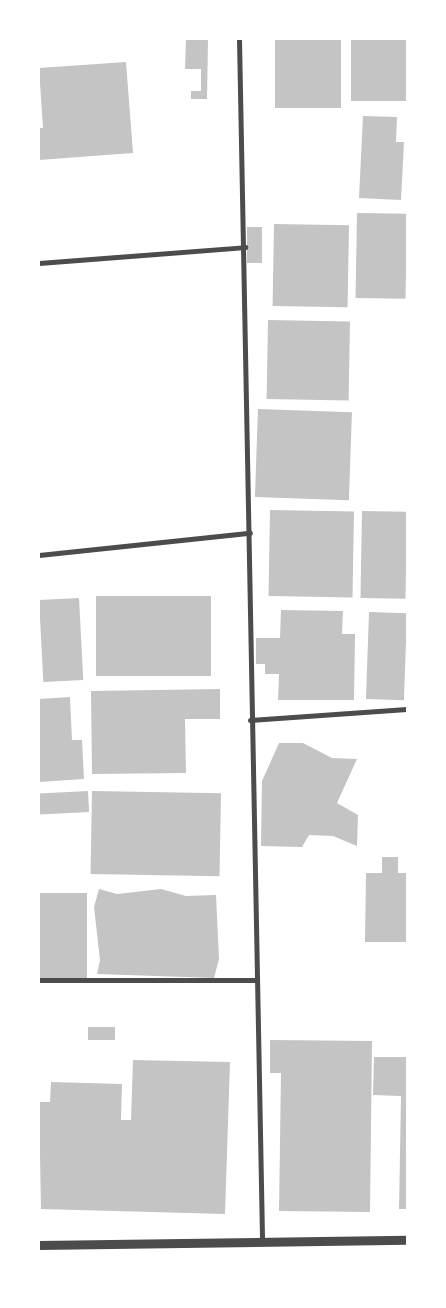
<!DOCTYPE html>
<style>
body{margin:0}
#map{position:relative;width:446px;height:1308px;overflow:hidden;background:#fff;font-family:Jost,sans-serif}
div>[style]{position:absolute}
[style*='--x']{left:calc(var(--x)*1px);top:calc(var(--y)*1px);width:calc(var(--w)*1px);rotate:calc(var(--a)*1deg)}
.building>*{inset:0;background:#c4c4c4;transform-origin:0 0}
.minor>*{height:5px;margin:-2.5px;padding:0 2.5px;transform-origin:2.5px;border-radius:2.5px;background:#4c4c4c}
.tertiary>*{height:9px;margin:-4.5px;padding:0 4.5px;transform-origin:4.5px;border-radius:4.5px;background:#4c4c4c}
span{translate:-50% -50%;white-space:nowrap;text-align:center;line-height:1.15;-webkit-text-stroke:5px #fff;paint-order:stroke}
.frame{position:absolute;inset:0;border:40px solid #fff;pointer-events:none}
</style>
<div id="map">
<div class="building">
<div style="clip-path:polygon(186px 39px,208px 39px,207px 99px,191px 99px,191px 91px,201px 91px,201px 69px,185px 69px)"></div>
<div style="left:275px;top:39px;width:66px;height:69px"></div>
<div style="left:351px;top:39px;width:56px;height:62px"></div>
<div style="clip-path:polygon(126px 62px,133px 153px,39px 160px,39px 128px,43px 128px,39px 68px)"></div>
<div style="clip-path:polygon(363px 116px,397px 117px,396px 142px,404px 142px,401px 200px,359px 198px)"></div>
<div style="left:357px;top:213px;width:50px;height:85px;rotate:1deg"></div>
<div style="left:274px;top:224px;width:75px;height:82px;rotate:1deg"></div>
<div style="left:247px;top:227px;width:15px;height:36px"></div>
<div style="left:268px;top:320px;width:82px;height:79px;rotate:1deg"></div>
<div style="left:258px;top:409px;width:94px;height:88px;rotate:2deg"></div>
<div style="left:270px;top:510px;width:84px;height:86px;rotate:1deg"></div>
<div style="left:362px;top:511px;width:45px;height:87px;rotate:1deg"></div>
<div style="left:96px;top:596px;width:115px;height:80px"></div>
<div style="left:79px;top:598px;width:82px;height:40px;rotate:87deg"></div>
<div style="clip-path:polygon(281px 610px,343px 611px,342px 634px,355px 634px,354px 700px,278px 700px,279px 674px,265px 674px,265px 664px,256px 664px,256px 638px,280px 638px)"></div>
<div style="left:369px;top:612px;width:38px;height:87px;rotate:2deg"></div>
<div style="clip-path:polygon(220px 689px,220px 719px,185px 719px,186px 773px,92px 774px,91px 691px)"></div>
<div style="clip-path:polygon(70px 697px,72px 740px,82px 740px,84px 779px,39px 782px,39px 699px)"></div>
<div style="clip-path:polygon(279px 743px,303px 743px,332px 758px,357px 759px,337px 803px,358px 815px,357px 846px,333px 836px,309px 835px,302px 847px,261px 846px,262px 781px)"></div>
<div style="left:88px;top:791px;width:21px;height:49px;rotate:87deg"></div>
<div style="left:92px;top:791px;width:129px;height:83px;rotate:1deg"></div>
<div style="clip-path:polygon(382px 857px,398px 857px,398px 873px,407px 873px,407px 942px,365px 942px,366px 873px,382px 873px)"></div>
<div style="clip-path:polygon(99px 889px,117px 894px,161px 889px,186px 896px,216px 895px,219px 959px,214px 978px,97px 974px,100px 960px,94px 907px)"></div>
<div style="left:39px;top:893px;width:48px;height:86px"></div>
<div style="left:88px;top:1027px;width:27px;height:13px"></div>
<div style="clip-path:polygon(270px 1040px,372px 1041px,370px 1212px,279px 1211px,281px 1073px,270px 1073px)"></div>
<div style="clip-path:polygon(374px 1057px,407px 1057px,407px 1209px,399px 1209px,401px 1096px,373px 1095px)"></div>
<div style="clip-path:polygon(133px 1060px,230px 1062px,225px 1214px,41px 1209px,39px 1102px,50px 1102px,51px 1082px,122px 1084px,121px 1120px,131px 1120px)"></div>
</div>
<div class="minor">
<div style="--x:239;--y:39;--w:1203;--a:88.9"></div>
<div style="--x:39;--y:263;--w:207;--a:-4.4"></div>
<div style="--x:39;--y:555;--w:212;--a:-6"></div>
<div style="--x:250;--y:720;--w:157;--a:-4"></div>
<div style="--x:39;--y:980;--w:218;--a:0"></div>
</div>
<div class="tertiary">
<div style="--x:39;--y:1245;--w:368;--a:-0.8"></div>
</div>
<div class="frame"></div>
</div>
